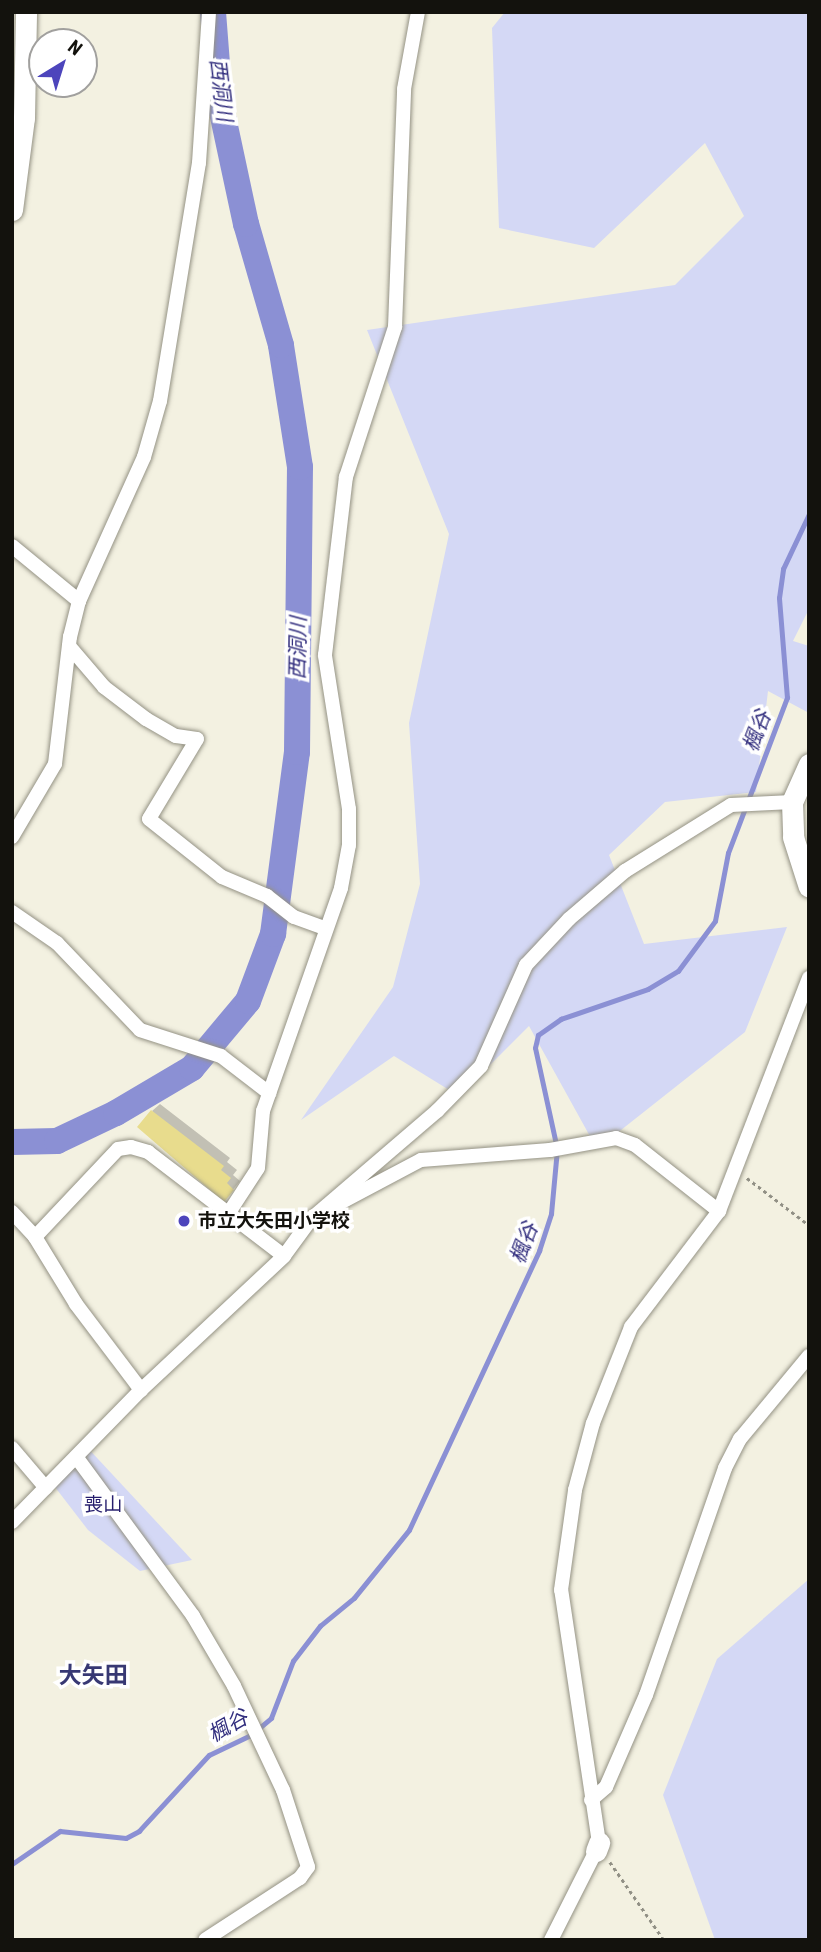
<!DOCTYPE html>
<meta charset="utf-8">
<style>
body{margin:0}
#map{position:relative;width:821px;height:1952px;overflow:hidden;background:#f3f1e1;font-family:"Roboto Condensed","Noto Sans JP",sans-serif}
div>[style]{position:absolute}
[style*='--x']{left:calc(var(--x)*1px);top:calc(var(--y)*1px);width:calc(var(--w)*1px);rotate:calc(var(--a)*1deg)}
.green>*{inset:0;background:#d4d8f5}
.shadow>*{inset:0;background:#0003}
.stream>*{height:4.5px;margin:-2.25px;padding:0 2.25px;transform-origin:2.25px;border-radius:2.25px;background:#8b90d4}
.river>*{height:26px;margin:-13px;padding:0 13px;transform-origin:13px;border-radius:13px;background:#8b90d4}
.building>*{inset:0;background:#e8dc8d}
.path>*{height:2.5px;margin-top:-1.25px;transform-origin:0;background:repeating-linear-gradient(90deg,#919085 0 3.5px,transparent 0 7px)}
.roads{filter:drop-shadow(0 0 2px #949284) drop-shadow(0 0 2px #949284)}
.street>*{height:14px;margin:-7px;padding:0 7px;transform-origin:7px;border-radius:7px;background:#fff}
.secondary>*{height:21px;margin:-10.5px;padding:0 10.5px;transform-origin:10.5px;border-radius:10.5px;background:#fff}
.dots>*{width:19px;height:19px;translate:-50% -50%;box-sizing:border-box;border:4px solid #fff;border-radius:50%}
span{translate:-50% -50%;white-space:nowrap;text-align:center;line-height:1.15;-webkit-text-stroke:7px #fff;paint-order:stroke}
.poi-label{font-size:19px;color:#13120d;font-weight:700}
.left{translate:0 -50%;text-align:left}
.park-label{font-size:19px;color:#261e6d}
.water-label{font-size:21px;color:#322e7e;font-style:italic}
.quarter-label{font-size:23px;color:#373873;font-weight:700}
.frame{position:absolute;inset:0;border:14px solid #13120d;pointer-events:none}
.north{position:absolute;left:28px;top:28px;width:70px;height:70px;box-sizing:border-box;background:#fff;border:2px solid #a1a09e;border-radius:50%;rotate:38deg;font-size:19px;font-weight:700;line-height:28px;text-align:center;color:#13120d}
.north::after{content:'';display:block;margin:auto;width:24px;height:32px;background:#4d45bc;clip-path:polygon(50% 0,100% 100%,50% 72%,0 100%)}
</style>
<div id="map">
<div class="green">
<div style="clip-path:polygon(505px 12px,809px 12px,809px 609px,793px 641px,809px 646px,809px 713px,768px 691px,756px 792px,665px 802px,609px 855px,644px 944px,787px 927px,745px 1032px,597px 1149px,529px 1026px,459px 1096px,394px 1056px,301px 1120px,393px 987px,420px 884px,409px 723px,449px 534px,367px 330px,675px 285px,744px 216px,705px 143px,594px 248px,499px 228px,492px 28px)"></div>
<div style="clip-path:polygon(85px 1445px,192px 1560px,140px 1571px,88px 1530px,48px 1478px)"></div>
<div style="clip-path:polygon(809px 1579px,809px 1940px,715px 1940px,663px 1795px,717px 1659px)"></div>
</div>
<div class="shadow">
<div style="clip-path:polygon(160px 1104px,230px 1158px,227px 1162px,237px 1170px,233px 1175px,240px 1181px,231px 1192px,152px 1111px)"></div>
</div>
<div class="stream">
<div style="--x:12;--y:1864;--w:58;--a:-34.5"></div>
<div style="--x:60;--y:1831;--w:66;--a:6.1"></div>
<div style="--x:126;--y:1838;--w:15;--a:-28"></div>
<div style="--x:139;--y:1831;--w:103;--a:-47.4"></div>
<div style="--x:209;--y:1755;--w:47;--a:-25.5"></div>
<div style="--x:251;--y:1735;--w:26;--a:-40"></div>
<div style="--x:271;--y:1718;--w:61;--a:-68.9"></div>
<div style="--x:293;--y:1661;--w:44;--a:-52.4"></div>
<div style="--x:320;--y:1626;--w:44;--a:-39.5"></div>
<div style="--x:354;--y:1598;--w:87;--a:-51"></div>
<div style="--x:409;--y:1530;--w:308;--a:-65"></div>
<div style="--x:539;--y:1251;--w:39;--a:-72"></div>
<div style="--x:551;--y:1214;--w:65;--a:-84.7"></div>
<div style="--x:557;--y:1149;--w:103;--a:-102.3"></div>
<div style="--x:535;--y:1048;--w:13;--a:-77"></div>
<div style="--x:538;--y:1035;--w:28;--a:-35"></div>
<div style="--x:561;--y:1019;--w:92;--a:-19"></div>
<div style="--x:648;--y:989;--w:35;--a:-31"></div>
<div style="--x:678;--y:971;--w:62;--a:-53.5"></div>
<div style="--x:715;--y:921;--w:69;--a:-79.2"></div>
<div style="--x:728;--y:853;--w:166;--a:-69.2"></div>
<div style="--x:787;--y:698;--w:100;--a:-94.6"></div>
<div style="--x:779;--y:598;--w:29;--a:-82"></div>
<div style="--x:783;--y:569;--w:61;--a:-64.7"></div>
</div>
<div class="river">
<div style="--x:12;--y:1142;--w:45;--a:-1.3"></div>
<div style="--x:57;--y:1141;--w:65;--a:-25.4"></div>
<div style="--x:116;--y:1113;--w:88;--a:-30.6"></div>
<div style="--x:192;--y:1068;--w:87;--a:-50.1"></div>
<div style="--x:248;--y:1001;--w:72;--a:-69.5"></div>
<div style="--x:273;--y:934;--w:184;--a:-82.5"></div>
<div style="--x:297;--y:752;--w:285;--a:-89.4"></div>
<div style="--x:300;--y:467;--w:123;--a:-98.9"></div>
<div style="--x:281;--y:345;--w:126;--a:-106.1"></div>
<div style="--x:246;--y:224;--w:124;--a:-102.1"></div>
<div style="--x:220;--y:103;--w:91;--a:-94.4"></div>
</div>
<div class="building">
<div style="clip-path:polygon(151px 1110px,224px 1166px,221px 1170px,231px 1178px,227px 1183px,234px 1190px,224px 1202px,137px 1127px)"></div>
</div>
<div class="path">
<div style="--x:747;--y:1178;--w:78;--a:37.2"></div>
<div style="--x:610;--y:1862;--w:95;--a:55.3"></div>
</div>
<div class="roads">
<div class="street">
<div style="--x:12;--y:546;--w:87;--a:39.4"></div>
<div style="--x:69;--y:646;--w:54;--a:49.5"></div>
<div style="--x:104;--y:687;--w:53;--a:37.3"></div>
<div style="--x:146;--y:719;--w:34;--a:30"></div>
<div style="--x:176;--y:736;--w:21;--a:8"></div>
<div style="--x:197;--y:739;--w:93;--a:121"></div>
<div style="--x:149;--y:819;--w:93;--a:38.5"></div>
<div style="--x:222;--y:877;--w:49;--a:22.9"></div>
<div style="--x:267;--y:896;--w:34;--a:38"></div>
<div style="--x:294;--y:917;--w:33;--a:20"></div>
<div style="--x:12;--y:837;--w:85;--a:-59.5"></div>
<div style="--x:55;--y:764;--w:128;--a:-83.3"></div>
<div style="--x:70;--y:637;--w:37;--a:-76"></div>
<div style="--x:79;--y:601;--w:158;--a:-65.7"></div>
<div style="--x:144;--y:457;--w:58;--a:-74.1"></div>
<div style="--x:160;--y:401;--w:241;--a:-80.7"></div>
<div style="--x:199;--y:163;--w:151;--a:-86.2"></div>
<div style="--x:12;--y:912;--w:55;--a:34.6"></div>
<div style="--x:57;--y:943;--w:120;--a:46.3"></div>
<div style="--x:140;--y:1030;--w:85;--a:17.8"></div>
<div style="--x:221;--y:1056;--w:61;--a:37.6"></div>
<div style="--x:334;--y:1206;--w:98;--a:-27.9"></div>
<div style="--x:421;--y:1160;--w:129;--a:-4.4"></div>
<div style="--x:550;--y:1150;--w:67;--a:-10.3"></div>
<div style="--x:616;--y:1138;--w:20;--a:20"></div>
<div style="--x:635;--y:1145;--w:107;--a:38.2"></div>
<div style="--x:230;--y:1211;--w:51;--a:-56.9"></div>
<div style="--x:258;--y:1168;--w:57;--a:-85"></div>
<div style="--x:263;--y:1111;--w:236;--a:-70.7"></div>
<div style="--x:341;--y:888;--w:44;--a:-79.5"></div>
<div style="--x:349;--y:845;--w:36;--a:-90"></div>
<div style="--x:349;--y:809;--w:156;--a:-98.9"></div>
<div style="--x:325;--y:655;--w:179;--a:-83.3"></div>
<div style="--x:346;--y:477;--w:158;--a:-71.9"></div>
<div style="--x:395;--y:327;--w:238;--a:-87.8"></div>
<div style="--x:404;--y:89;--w:78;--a:-79.7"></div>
<div style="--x:12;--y:1212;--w:34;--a:47"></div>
<div style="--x:35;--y:1237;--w:79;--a:58.5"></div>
<div style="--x:76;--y:1304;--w:108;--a:52.9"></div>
<div style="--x:35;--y:1237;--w:121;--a:-46.7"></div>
<div style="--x:118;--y:1149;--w:13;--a:-9"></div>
<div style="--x:131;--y:1147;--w:18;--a:16"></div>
<div style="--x:148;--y:1152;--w:171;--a:37.4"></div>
<div style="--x:12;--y:1448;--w:52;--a:49.6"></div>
<div style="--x:77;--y:1458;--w:196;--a:53.7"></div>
<div style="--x:193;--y:1616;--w:81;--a:59.6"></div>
<div style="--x:234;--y:1686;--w:115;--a:64.8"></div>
<div style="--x:283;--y:1790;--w:81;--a:72"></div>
<div style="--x:308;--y:1867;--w:14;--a:126"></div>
<div style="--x:300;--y:1878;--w:113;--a:146.9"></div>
<div style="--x:12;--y:1522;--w:185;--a:-45.7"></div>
<div style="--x:141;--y:1390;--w:196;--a:-43.1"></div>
<div style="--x:284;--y:1256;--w:46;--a:-53.9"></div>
<div style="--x:311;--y:1219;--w:166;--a:-40.6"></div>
<div style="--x:437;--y:1111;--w:63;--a:-45.6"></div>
<div style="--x:481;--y:1066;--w:111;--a:-66"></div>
<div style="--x:526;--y:965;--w:63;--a:-46.9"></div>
<div style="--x:569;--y:919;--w:74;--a:-40.6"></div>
<div style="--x:625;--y:871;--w:125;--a:-31.9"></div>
<div style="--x:731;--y:805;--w:61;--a:-2.8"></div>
<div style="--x:591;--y:1800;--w:20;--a:-41"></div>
<div style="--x:606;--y:1787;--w:100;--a:-66.5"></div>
<div style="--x:646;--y:1695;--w:240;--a:-70.8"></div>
<div style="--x:725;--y:1468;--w:33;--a:-63"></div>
<div style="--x:740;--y:1439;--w:108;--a:-50.3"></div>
<div style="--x:599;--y:1843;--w:256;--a:-98.5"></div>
<div style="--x:561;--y:1590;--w:101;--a:-82"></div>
<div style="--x:575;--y:1490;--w:69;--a:-75"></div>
<div style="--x:593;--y:1423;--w:103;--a:-68.4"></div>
<div style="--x:631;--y:1327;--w:146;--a:-52.8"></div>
<div style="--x:719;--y:1211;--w:250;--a:-68.9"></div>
<div style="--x:551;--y:1940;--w:100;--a:-63.2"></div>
</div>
<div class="secondary">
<div style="--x:12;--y:210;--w:93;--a:-82.6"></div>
<div style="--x:24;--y:118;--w:106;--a:-88.9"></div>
<div style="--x:809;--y:764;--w:42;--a:114.1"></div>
<div style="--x:792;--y:802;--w:35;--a:88"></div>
<div style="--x:793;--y:837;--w:52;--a:72.3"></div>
<div style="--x:596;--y:1851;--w:9;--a:-69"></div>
</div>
</div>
<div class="dots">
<div style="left:184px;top:1221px;background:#4d45bc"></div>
</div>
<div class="poi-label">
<span class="left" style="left:198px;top:1221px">市立大矢田小学校</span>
</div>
<div class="park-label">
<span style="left:103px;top:1505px">喪山</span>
</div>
<div class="water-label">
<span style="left:221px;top:90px;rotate:83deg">西洞川</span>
<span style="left:298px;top:648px;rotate:-89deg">西洞川</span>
<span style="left:757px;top:731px;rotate:-69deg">楓谷</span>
<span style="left:524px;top:1243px;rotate:-69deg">楓谷</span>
<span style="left:228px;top:1726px;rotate:-30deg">楓谷</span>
</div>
<div class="quarter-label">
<span style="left:93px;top:1676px">大矢田</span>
</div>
<div class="frame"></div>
<div class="north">N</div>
</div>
